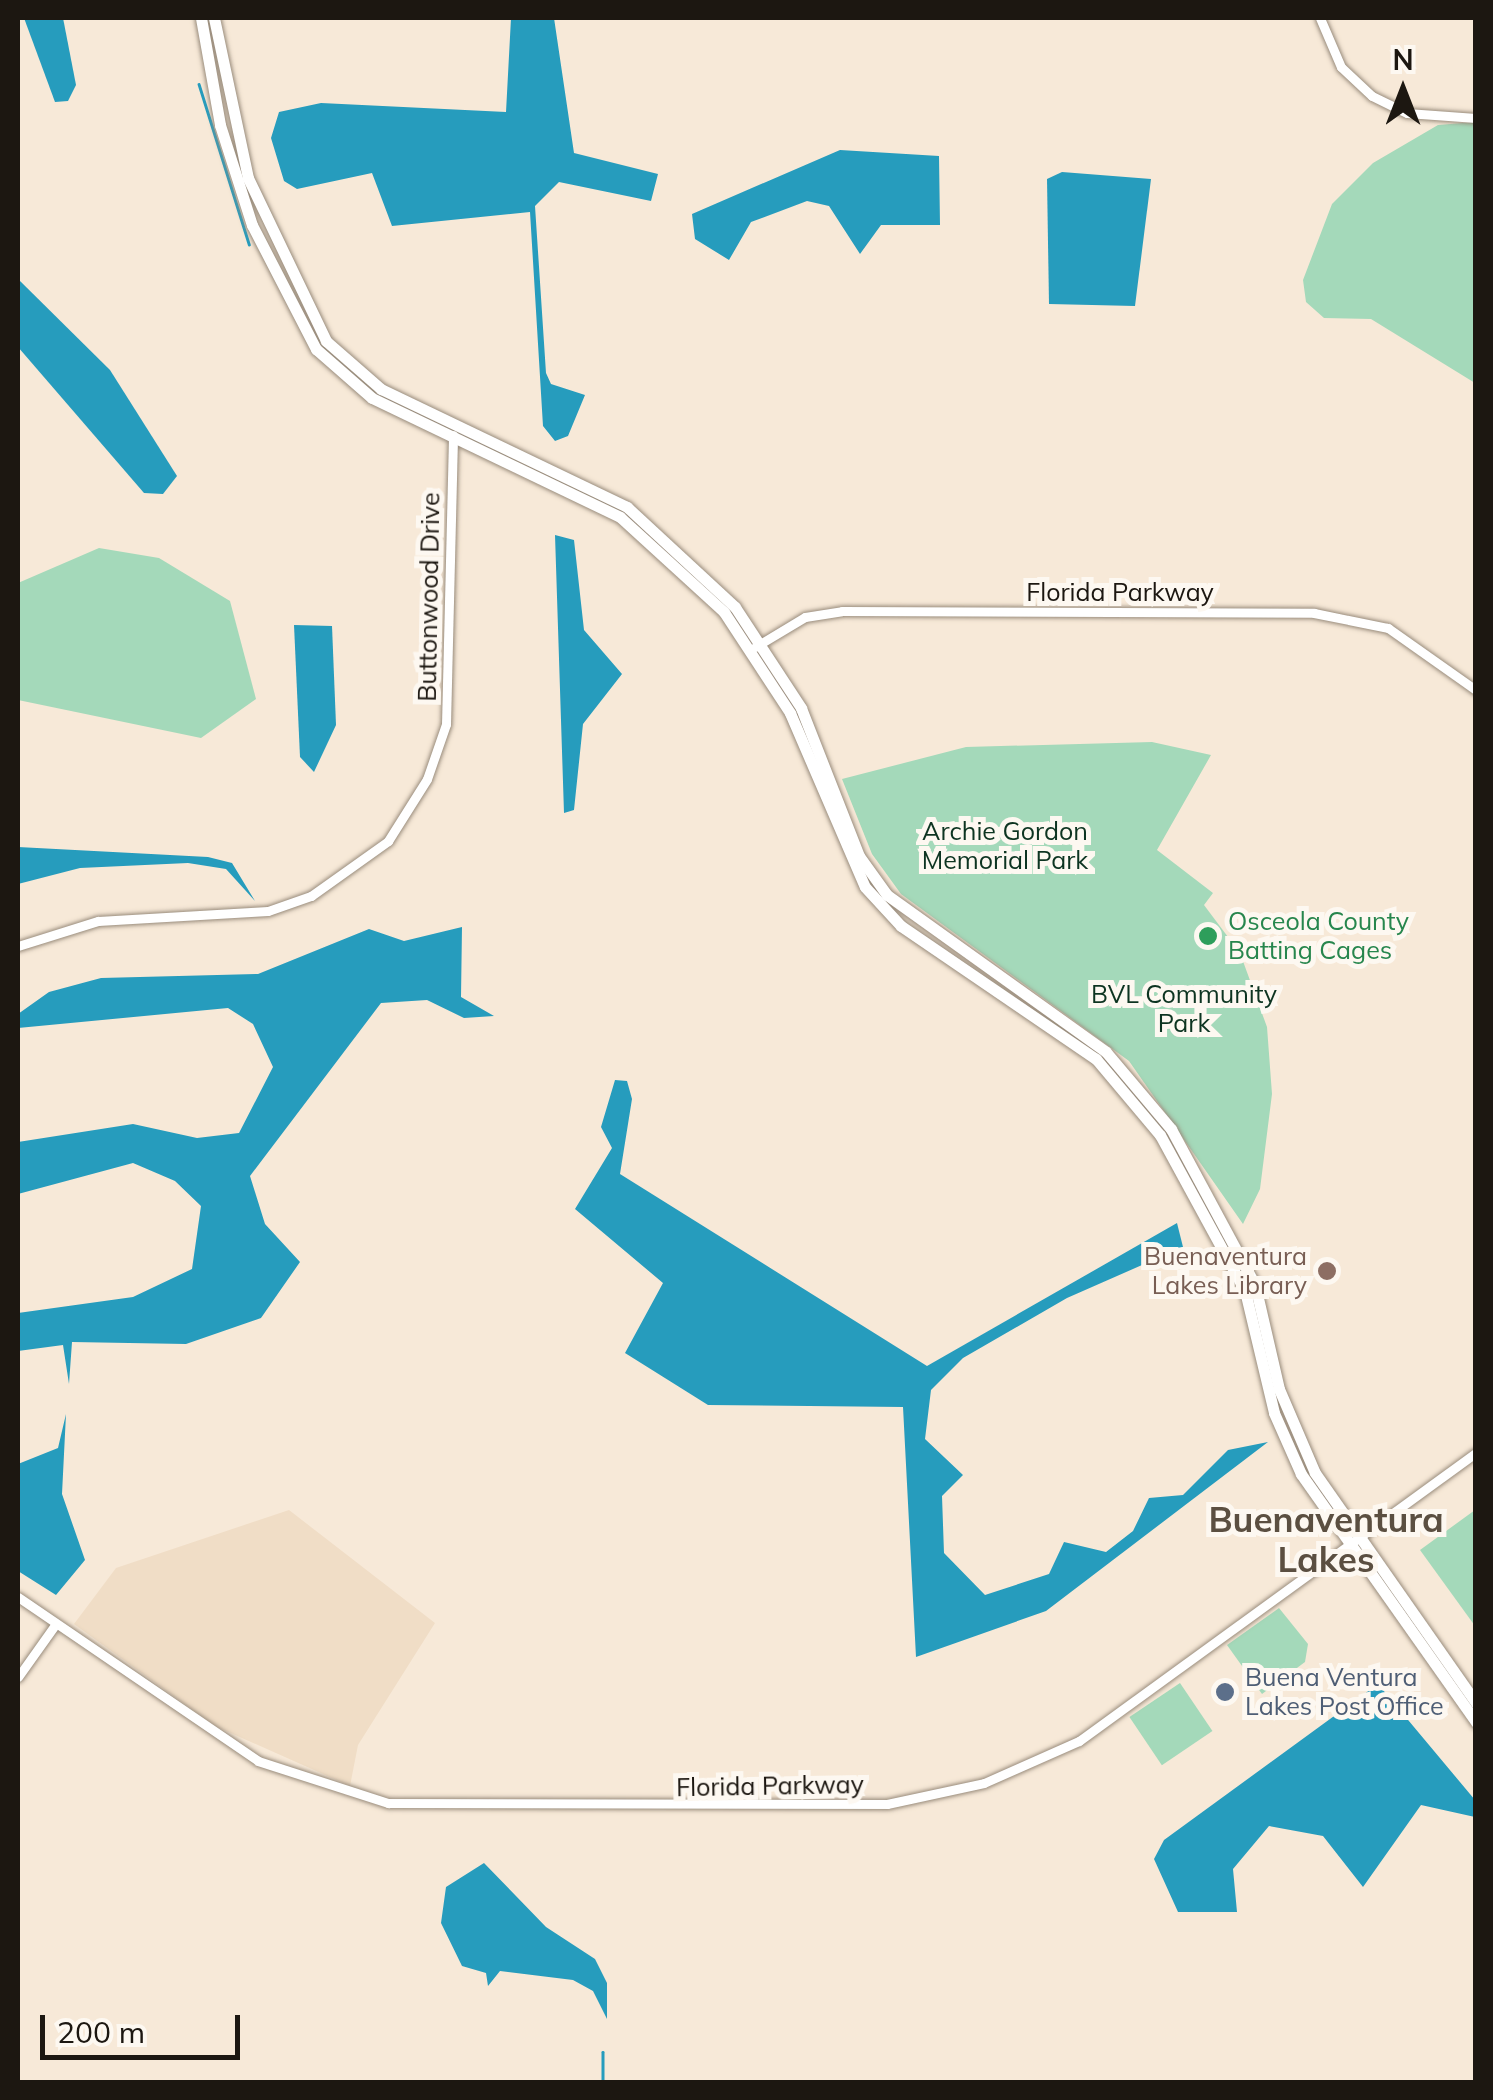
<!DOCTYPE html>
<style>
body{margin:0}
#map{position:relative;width:1493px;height:2100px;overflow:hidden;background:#f7e9d8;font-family:Mulish,sans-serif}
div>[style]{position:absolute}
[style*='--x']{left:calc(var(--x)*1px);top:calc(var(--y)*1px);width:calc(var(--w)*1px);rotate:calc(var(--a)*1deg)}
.built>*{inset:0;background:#f0ddc6}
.green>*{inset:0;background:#a4d9ba;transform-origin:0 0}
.water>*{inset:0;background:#269cbd}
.stream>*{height:2.5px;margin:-1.25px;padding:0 1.25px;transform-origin:1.25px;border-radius:1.25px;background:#269cbd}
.roads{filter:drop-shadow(0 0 2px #998c7c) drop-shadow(0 0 2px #998c7c)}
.minor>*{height:9px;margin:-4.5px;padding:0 4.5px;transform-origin:4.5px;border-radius:4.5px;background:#fff}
.major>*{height:11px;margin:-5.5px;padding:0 5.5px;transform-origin:5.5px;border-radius:5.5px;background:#fff}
.dots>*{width:28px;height:28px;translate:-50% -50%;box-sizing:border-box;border:5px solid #fdf8f1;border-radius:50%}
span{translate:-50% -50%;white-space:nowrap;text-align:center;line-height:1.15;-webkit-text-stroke:10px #fdf8f1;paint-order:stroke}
.street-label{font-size:25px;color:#1c1711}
.park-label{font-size:25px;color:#0d3421}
.leisure-label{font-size:25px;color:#27864d}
.left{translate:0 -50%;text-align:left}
.education-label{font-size:25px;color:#785e54}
.right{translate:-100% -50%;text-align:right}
.service-label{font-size:25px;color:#4e5e75}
.district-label{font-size:35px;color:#5b4f41;font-weight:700}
.frame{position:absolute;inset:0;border:20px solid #1c1711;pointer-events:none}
.north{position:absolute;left:1353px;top:40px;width:100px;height:100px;-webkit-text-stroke:8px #fdf8f1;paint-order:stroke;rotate:0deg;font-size:28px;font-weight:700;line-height:40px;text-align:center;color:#1c1711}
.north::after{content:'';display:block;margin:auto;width:35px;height:45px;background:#1c1711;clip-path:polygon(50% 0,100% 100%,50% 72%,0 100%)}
.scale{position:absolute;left:40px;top:2015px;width:200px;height:45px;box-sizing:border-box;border:5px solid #1c1711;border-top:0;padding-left:12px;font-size:30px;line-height:35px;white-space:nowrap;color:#1c1711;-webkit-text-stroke:8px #fdf8f1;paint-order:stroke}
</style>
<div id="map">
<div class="built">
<div style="clip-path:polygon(289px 1510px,435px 1623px,358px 1745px,350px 1786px,215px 1726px,74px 1624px,116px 1568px)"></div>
</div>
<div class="green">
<div style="clip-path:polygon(1475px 122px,1475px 383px,1371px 319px,1324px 318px,1306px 302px,1303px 280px,1332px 204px,1373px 163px,1438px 125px)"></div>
<div style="clip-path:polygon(99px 548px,159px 558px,230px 601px,256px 699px,201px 738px,18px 700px,18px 583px)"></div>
<div style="clip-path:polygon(1152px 742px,1211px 755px,1157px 850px,1213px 893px,1204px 905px,1240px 953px,1267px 1027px,1272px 1094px,1260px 1189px,1243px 1224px,1129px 1061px,901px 894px,872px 854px,842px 779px,966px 747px)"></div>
<div style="clip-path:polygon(1475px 1510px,1475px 1626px,1420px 1550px)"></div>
<div style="clip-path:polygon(1279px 1608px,1308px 1644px,1305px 1662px,1262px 1694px,1227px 1645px)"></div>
<div style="left:1180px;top:1683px;width:58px;height:61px;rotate:56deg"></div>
</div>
<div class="water">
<div style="clip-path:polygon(24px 18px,63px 18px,76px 85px,68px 101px,55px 102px)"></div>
<div style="clip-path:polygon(511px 18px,554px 18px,574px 153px,658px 174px,651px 201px,559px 182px,535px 206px,546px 373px,551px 384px,585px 395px,568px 436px,555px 441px,543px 426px,530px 212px,392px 226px,372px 173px,297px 189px,284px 181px,271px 138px,279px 112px,321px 103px,506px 112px)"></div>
<div style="clip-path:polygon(840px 150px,939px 156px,940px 225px,881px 225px,860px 254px,829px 206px,807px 201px,751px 222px,729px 260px,695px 239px,692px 214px)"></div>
<div style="clip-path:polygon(1062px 172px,1151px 179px,1135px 306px,1049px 304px,1047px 179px)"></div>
<div style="clip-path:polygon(18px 279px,110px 370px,177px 476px,163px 494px,144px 493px,18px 347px)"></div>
<div style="clip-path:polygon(555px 535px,574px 540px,584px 630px,622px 674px,583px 724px,574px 810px,564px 813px)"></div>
<div style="clip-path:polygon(294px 625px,332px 626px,336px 725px,314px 772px,300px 757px)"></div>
<div style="clip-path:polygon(18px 847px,208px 857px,232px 863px,255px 901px,226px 869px,188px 863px,80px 868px,18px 884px)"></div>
<div style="clip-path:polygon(462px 927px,461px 997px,494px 1016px,464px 1018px,427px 1000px,381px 1003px,250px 1176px,265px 1224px,300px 1262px,261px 1318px,186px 1344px,72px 1342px,69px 1384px,63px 1345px,18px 1351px,18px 1313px,133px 1297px,192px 1269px,201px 1206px,175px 1181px,133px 1163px,18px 1194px,18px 1142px,133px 1124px,197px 1138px,239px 1133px,273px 1067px,253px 1024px,228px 1008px,18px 1028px,18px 1014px,49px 992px,101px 978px,258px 974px,369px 929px,404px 941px)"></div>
<div style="clip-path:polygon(615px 1080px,627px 1081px,632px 1099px,620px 1174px,927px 1366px,1177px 1223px,1183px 1247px,1067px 1298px,963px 1358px,931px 1390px,925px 1439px,963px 1475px,942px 1496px,944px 1553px,985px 1595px,1049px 1574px,1064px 1542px,1106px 1552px,1133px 1531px,1149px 1498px,1183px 1495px,1228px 1450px,1268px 1442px,1046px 1611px,916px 1657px,903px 1407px,708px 1405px,625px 1353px,663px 1283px,575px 1209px,612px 1148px,601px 1127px)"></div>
<div style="clip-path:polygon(66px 1414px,62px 1494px,85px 1560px,56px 1595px,18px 1571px,18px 1464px,58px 1448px)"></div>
<div style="clip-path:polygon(1378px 1684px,1475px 1800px,1475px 1817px,1421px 1805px,1363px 1887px,1323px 1836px,1269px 1826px,1233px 1869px,1237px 1912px,1178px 1912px,1154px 1859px,1164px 1840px)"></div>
<div style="clip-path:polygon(484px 1863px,546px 1927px,595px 1959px,607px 1983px,607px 2019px,593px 1991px,573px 1980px,500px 1971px,488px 1986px,486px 1973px,462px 1966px,441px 1923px,446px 1887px)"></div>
</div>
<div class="stream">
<div style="--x:199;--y:84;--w:168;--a:72.6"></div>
<div style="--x:603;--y:2052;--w:30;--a:90"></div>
</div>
<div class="roads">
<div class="minor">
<div style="--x:1320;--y:18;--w:53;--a:66.8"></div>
<div style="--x:1341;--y:67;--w:42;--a:43.1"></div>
<div style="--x:1372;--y:96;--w:39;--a:26"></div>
<div style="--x:1407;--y:113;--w:69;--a:4.1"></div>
<div style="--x:755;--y:647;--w:58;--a:-31"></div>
<div style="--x:805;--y:617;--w:37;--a:-9"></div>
<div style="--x:842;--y:611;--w:472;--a:0.2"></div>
<div style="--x:1314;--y:613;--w:76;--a:11.5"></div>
<div style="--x:1388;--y:628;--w:108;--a:35.2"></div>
<div style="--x:18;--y:946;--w:84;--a:-17.4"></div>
<div style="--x:98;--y:921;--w:170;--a:-3.4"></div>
<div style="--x:268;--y:911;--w:46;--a:-19.2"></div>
<div style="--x:311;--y:896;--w:95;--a:-35.5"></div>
<div style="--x:388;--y:841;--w:73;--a:-57.8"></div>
<div style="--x:427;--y:779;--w:58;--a:-70.9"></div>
<div style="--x:446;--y:724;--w:289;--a:-88.6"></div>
<div style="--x:18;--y:1597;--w:291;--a:34.3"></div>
<div style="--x:258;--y:1761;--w:137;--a:17.9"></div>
<div style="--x:388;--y:1803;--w:499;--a:0.1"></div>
<div style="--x:887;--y:1804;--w:99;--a:-12.2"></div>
<div style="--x:984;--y:1783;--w:104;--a:-23.9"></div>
<div style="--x:1079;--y:1741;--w:490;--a:-36"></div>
<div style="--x:18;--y:1677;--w:64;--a:-54.6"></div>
</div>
<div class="major">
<div style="--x:201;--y:18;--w:109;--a:79.9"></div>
<div style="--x:220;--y:125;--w:105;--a:72.3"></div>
<div style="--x:252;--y:225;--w:140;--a:62.7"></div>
<div style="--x:316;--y:349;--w:74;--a:41.2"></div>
<div style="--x:372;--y:398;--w:275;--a:25.6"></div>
<div style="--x:620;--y:517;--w:141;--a:42.4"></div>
<div style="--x:724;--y:612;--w:121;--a:56.8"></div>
<div style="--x:790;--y:713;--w:189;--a:66.7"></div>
<div style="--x:865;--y:887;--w:53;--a:47.3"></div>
<div style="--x:901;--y:926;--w:236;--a:34.3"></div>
<div style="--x:1096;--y:1059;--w:99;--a:49.9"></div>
<div style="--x:1160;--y:1135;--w:178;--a:61.4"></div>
<div style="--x:1245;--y:1291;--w:125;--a:76.6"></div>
<div style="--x:1274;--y:1413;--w:67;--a:66.1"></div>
<div style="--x:1301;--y:1474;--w:304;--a:54.8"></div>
<div style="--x:214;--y:18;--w:164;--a:78"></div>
<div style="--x:248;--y:178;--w:181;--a:64.4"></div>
<div style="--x:326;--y:341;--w:73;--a:41.1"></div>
<div style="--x:381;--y:389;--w:273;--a:25.6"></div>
<div style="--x:627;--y:507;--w:147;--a:42.8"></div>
<div style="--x:735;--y:607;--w:121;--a:56.8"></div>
<div style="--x:801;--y:708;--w:159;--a:68.6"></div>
<div style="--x:859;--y:856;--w:48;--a:54.3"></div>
<div style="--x:887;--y:895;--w:269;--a:35.6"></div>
<div style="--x:1106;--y:1052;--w:101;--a:49.8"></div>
<div style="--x:1171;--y:1129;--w:177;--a:61.7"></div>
<div style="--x:1255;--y:1285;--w:107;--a:77"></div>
<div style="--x:1279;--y:1389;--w:91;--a:66.8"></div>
<div style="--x:1315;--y:1473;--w:281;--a:55"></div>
</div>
</div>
<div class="dots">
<div style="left:1208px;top:936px;background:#2e9e5b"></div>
<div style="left:1327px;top:1271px;background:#8d6e63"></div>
<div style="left:1225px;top:1692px;background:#5c6f8a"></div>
</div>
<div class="street-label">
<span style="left:1120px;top:592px">Florida Parkway</span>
<span style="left:429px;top:597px;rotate:-89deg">Buttonwood Drive</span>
<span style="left:770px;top:1786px;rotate:-1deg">Florida Parkway</span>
</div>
<div class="park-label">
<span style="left:1005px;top:846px">Archie Gordon<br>Memorial Park</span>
<span style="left:1184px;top:1009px">BVL Community<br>Park</span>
</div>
<div class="leisure-label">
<span class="left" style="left:1228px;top:936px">Osceola County<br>Batting Cages</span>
</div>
<div class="education-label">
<span class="right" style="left:1307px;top:1271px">Buenaventura<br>Lakes Library</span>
</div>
<div class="service-label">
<span class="left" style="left:1245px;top:1692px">Buena Ventura<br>Lakes Post Office</span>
</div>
<div class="district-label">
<span style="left:1326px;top:1539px">Buenaventura<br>Lakes</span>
</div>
<div class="frame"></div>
<div class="north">N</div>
<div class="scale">200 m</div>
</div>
